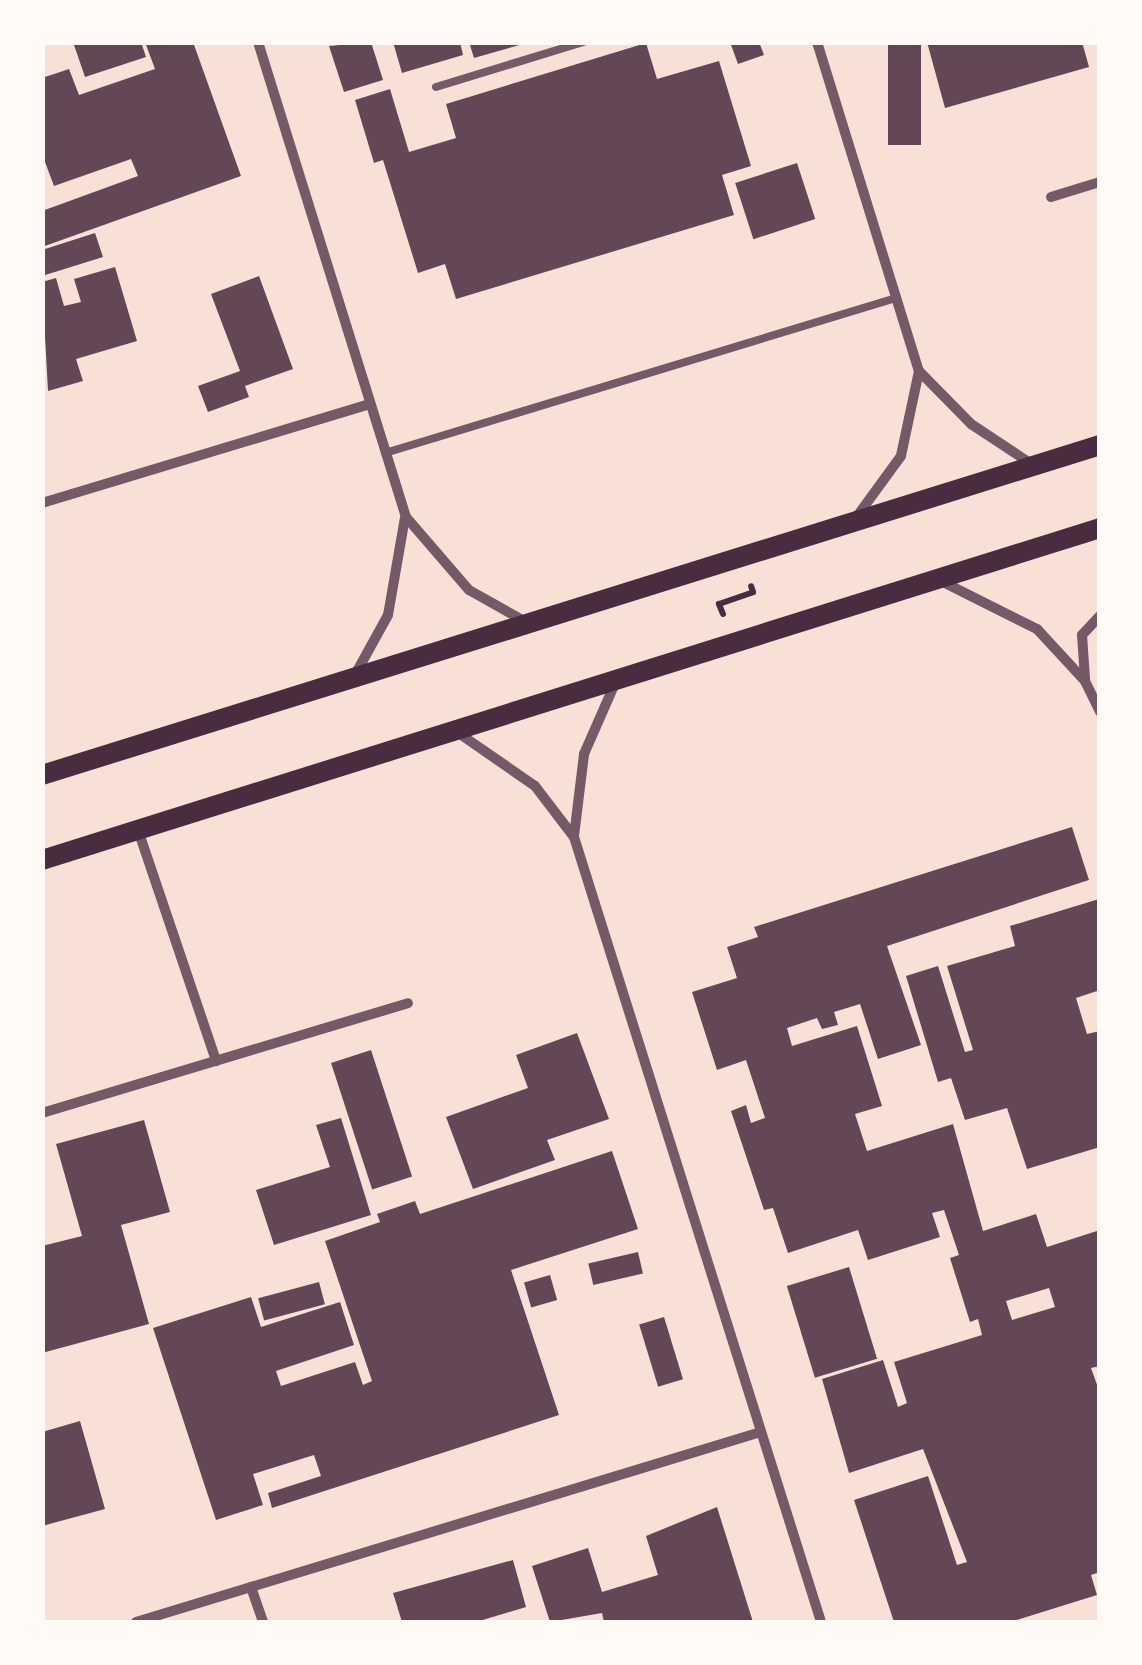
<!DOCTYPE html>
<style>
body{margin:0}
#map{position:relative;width:1142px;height:1665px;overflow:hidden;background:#f7e1d7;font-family:Lato,sans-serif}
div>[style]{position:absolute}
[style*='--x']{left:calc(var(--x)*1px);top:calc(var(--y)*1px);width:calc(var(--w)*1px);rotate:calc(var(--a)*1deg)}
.building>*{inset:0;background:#644757;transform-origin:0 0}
.path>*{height:6px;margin:-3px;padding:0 3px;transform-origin:3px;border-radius:3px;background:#4a2c40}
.service>*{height:8px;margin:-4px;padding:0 4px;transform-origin:4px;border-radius:4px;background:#755966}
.minor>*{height:10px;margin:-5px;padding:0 5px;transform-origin:5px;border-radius:5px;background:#755966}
.secondary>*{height:20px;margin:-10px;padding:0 10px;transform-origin:10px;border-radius:10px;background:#4a2c40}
span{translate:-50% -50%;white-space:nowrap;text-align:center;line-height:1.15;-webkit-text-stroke:8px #fffaf5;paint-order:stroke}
.frame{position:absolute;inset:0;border:45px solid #fffaf5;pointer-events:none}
</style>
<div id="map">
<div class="building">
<div style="clip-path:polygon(73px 42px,141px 42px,146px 57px,85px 77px)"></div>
<div style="clip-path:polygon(145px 42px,193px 42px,241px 176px,42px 247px,42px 211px,138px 176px,131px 159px,54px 186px,42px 154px,42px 78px,69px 69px,79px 95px,155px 69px)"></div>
<div style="clip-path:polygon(371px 42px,383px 80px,344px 92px,329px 46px)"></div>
<div style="clip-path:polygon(393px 42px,460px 42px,463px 55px,402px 73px)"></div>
<div style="clip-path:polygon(469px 42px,523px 42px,523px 44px,474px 58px)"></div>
<div style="clip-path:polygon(730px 42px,759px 42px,764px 55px,738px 64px)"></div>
<div style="left:888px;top:42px;width:33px;height:103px"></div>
<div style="clip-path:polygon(927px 42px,1082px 42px,1089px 67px,945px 108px)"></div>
<div style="clip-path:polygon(646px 43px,657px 79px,719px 61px,751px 166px,722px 175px,734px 215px,456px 299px,445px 264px,418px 273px,383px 160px,374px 163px,355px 100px,390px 89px,409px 152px,456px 138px,446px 104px)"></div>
<div style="left:797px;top:163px;width:59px;height:65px;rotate:72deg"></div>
<div style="clip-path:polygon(95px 233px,103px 257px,42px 276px,42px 250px)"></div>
<div style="clip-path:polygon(115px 267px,137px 341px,76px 359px,83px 381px,48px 391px,42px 282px,56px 278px,64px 306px,81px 302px,74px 279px)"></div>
<div style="clip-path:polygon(259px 276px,293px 369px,245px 386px,249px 397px,208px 412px,198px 386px,240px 371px,211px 294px)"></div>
<div style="clip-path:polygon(evenodd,1072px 827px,1089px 880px,887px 946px,921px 1045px,878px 1059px,860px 1004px,834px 1012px,838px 1025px,822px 1029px,817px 1018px,787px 1028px,792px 1046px,857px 1026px,882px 1106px,855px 1114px,867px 1151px,953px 1124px,983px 1231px,1036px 1214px,1047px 1247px,1100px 1230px,1100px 1366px,1091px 1368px,1100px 1393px,1100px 1572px,1091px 1575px,1097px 1595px,1010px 1622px,894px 1622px,854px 1500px,928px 1476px,957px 1565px,967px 1562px,923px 1449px,849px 1473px,822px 1379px,883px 1360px,898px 1407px,907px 1403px,894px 1362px,982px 1335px,978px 1319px,970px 1322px,950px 1258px,959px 1255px,944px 1210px,932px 1213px,940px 1237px,868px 1260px,858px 1230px,788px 1253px,773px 1208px,764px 1210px,731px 1111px,746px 1105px,751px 1123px,765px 1118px,746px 1060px,717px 1070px,692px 992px,737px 978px,727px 947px,758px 937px,754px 927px,1072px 827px,1049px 1288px,1055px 1307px,1012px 1320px,1006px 1301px,1049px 1288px)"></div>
<div style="clip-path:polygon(1099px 899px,1100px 990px,1076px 998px,1087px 1034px,1100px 1031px,1100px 1147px,1027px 1169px,1007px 1108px,965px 1120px,951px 1078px,938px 1082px,906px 976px,938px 966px,965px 1052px,973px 1050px,947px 966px,1015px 946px,1010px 926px)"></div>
<div style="clip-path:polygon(577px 1033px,609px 1119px,547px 1140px,555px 1160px,473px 1189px,446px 1117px,528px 1088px,516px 1055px)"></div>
<div style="left:371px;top:1050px;width:133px;height:42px;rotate:72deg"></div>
<div style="clip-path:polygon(341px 1118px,371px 1215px,274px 1245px,256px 1190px,330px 1167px,316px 1125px)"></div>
<div style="clip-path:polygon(144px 1120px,170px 1212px,121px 1225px,149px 1324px,42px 1353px,42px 1246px,82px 1236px,56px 1144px)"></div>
<div style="clip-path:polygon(612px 1151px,638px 1229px,511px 1270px,559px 1415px,272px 1508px,268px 1493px,321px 1476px,314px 1455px,253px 1474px,263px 1505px,216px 1520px,153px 1328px,251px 1297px,261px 1327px,340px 1302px,354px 1345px,276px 1371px,281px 1386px,355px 1362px,363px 1385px,372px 1381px,325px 1241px,380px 1222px,377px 1214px,415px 1201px,420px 1214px)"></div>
<div style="left:638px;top:1252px;width:22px;height:51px;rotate:77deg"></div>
<div style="left:849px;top:1267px;width:96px;height:65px;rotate:73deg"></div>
<div style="left:550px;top:1275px;width:26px;height:27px;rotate:74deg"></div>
<div style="left:319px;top:1282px;width:23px;height:63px;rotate:75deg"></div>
<div style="left:664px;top:1317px;width:65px;height:26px;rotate:73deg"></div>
<div style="clip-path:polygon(80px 1421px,105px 1509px,42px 1526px,42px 1432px)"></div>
<div style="clip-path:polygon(717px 1507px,753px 1622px,604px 1622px,602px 1613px,550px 1622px,532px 1566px,588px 1548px,602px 1592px,658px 1575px,646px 1536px)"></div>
<div style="clip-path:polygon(513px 1560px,526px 1607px,476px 1622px,402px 1622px,393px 1593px)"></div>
</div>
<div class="path">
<div style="--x:723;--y:614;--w:11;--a:-112"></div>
<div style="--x:719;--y:604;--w:36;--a:-19"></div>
<div style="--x:753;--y:592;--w:6;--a:-108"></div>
</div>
<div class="service">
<div style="--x:436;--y:87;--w:154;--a:-17"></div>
<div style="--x:385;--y:453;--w:534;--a:-16.87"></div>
</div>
<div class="minor">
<div style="--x:258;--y:42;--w:498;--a:72.7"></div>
<div style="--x:406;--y:517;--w:96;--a:49.2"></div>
<div style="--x:469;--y:590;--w:63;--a:29.4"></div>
<div style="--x:817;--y:42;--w:344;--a:72.8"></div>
<div style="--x:919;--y:371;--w:87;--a:102"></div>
<div style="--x:901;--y:456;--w:73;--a:126.1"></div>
<div style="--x:1051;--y:197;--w:51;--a:-17"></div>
<div style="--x:919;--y:371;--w:74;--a:45.5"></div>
<div style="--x:971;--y:424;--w:74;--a:33.5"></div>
<div style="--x:42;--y:503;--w:343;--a:-16.8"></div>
<div style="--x:939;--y:580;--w:110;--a:26.6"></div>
<div style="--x:1037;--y:629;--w:71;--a:47.3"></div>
<div style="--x:1085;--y:681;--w:34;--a:64"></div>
<div style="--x:356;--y:673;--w:66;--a:-61.1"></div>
<div style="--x:388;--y:615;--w:98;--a:-80.1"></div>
<div style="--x:1085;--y:678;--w:43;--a:-94"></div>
<div style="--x:1082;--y:635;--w:26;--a:-47"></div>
<div style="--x:457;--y:732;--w:95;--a:34.7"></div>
<div style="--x:535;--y:786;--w:64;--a:52.6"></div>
<div style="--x:574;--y:837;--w:823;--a:72.53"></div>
<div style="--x:138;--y:830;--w:244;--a:71.3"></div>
<div style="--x:574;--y:836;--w:83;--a:-83"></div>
<div style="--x:584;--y:754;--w:80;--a:-66.3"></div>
<div style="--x:42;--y:1113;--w:382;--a:-16.7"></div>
<div style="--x:251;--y:1587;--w:37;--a:71"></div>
<div style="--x:136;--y:1622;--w:653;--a:-16.91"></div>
</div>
<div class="secondary">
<div style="--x:42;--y:775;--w:1108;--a:-17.32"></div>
<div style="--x:42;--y:860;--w:1109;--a:-17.42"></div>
</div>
<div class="frame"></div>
</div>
